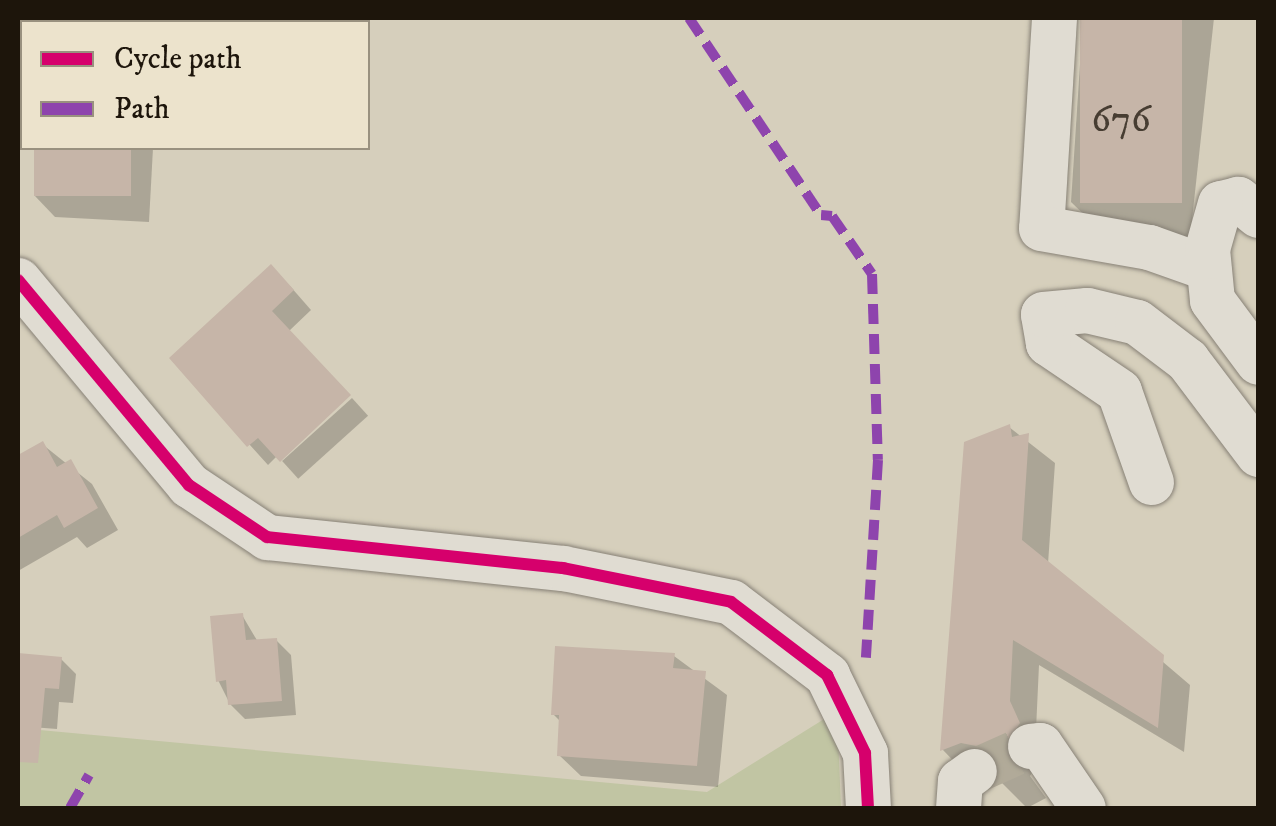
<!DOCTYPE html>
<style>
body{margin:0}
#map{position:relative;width:1276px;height:826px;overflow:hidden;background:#d6cfbc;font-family:"IM FELL DW Pica",serif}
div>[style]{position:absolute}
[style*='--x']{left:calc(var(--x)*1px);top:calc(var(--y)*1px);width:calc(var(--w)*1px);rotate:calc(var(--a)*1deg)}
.green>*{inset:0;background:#c1c5a3}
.shadow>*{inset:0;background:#0003;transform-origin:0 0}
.building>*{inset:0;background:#c6b5a8;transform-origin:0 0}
.minor-tunnel>*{height:45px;margin-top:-22.5px;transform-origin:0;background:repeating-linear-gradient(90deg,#b1aa99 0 45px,transparent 0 67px)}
.roads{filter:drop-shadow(0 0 2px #878176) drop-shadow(0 0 2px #878176)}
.minor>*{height:45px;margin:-22.5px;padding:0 22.5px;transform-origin:22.5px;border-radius:22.5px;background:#e0dcd2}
.quiet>*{height:10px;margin-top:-5px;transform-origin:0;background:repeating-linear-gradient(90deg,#8e44ad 0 20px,transparent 0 30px)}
.cycleway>*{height:12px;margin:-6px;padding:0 6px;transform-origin:6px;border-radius:6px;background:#d6006c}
span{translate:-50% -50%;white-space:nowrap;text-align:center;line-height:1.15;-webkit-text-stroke:8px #ece3cc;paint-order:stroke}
.number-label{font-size:38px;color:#473d32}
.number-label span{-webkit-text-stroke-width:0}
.frame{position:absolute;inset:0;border:20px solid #1d150b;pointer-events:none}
.legend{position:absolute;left:20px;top:20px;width:350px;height:130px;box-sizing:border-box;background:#ece3cc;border:2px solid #99917f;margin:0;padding:12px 18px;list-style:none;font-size:30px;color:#1d150b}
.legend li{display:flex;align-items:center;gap:20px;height:50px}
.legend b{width:50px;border:2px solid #99917f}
</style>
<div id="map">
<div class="green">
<div style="clip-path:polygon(837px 711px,841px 808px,18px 808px,18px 728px,707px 792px)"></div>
</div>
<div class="shadow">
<div style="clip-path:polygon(1083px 18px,1214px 18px,1190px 238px,1099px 229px,1071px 202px)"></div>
<div style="clip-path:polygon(36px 148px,153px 148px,149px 222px,55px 217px,34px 195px)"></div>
<div style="clip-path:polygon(290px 286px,311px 310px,289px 331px,277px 456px,268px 465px,172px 358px)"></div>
<div style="left:352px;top:398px;width:24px;height:94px;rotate:48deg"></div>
<div style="clip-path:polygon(1009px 427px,1055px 463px,1048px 564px,1190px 685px,1184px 752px,1039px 665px,1036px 730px,1046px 751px,1030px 776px,1046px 798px,1027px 808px,1000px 781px,1002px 771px,969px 777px,943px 750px,966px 444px)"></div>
<div style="clip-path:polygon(42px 444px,92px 484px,118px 530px,87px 548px,77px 537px,18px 571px,18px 458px)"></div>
<div style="clip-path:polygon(242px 615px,258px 642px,276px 640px,291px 655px,296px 715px,245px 719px,230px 704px,218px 680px)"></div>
<div style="clip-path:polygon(18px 655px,61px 659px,76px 674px,73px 703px,59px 702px,57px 729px,18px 726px)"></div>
<div style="clip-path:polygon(674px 656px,727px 695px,718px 787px,581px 776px,559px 755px,561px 722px,553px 714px)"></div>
</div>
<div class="building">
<div style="left:1080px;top:18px;width:102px;height:185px"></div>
<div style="left:34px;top:148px;width:97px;height:48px"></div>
<div style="clip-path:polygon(271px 264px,294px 290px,272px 311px,351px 395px,280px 462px,258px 438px,247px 447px,169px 358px)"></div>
<div style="clip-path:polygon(1010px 424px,1012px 437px,1029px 433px,1022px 540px,1164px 655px,1158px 728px,1013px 640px,1010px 701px,1020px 723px,1004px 748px,1021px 770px,998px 782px,1000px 768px,986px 748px,961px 743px,940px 751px,964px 442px)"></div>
<div style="clip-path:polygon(43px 441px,57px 467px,71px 459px,98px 508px,64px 528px,57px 515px,18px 538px,18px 455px)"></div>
<div style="clip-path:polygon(243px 613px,246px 640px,277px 638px,282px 701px,228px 705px,226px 680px,216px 682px,210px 616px)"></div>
<div style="clip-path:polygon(555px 646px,675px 653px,673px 668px,706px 671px,697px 766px,557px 756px,559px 715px,551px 715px)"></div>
<div style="clip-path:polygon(18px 653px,62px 657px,59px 689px,45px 688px,38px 763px,18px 762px)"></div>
</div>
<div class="minor-tunnel">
<div style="--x:974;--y:771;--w:61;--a:-24.1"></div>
</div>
<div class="roads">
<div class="minor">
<div style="--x:1054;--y:18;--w:210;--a:93.5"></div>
<div style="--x:1041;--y:228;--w:110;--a:10"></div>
<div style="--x:1149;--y:247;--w:63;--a:19.6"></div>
<div style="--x:1258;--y:215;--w:26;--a:-141"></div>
<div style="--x:1238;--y:199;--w:18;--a:167"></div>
<div style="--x:1220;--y:203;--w:48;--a:105.8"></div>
<div style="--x:1207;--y:249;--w:51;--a:84.4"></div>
<div style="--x:1212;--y:300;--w:77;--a:53.4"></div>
<div style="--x:18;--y:280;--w:267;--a:50.2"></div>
<div style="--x:189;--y:485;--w:94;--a:33.7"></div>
<div style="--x:267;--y:537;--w:298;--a:6"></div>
<div style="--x:563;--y:568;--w:171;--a:11.4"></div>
<div style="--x:731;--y:602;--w:121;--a:37.2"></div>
<div style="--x:827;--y:675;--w:87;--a:64"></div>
<div style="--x:865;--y:753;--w:55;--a:86.9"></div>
<div style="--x:1151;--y:482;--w:96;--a:-109.4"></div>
<div style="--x:1119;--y:391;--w:86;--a:-145.9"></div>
<div style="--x:1048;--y:343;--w:29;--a:-100"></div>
<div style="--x:1043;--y:314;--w:44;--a:-5.2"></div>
<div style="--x:1087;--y:310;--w:51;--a:13.5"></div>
<div style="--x:1137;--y:322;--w:63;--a:37.2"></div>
<div style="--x:1187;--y:360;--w:118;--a:52.9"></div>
<div style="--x:1030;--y:746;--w:10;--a:-6"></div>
<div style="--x:1040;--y:745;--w:76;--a:55.7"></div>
<div style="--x:958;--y:808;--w:27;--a:-86"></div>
<div style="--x:960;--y:781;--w:17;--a:-36"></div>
</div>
</div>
<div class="quiet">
<div style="--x:689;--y:18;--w:237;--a:56.2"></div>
<div style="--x:821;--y:215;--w:11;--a:5"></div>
<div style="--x:832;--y:216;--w:70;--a:55.4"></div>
<div style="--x:872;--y:274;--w:186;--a:88.2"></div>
<div style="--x:878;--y:460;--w:198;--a:93.5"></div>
<div style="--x:70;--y:808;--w:38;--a:-60"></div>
</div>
<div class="cycleway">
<div style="--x:18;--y:280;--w:267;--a:50.2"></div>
<div style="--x:189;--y:485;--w:94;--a:33.7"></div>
<div style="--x:267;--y:537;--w:298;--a:6"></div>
<div style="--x:563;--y:568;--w:171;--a:11.4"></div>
<div style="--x:731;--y:602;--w:121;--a:37.2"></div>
<div style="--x:827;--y:675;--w:87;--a:64"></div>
<div style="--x:865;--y:753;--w:55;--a:86.9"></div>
</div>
<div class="number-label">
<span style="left:1121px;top:121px">676</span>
</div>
<div class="frame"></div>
<ul class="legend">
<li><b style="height:12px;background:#d6006c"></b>Cycle path</li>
<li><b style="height:12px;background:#8e44ad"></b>Path</li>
</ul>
</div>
